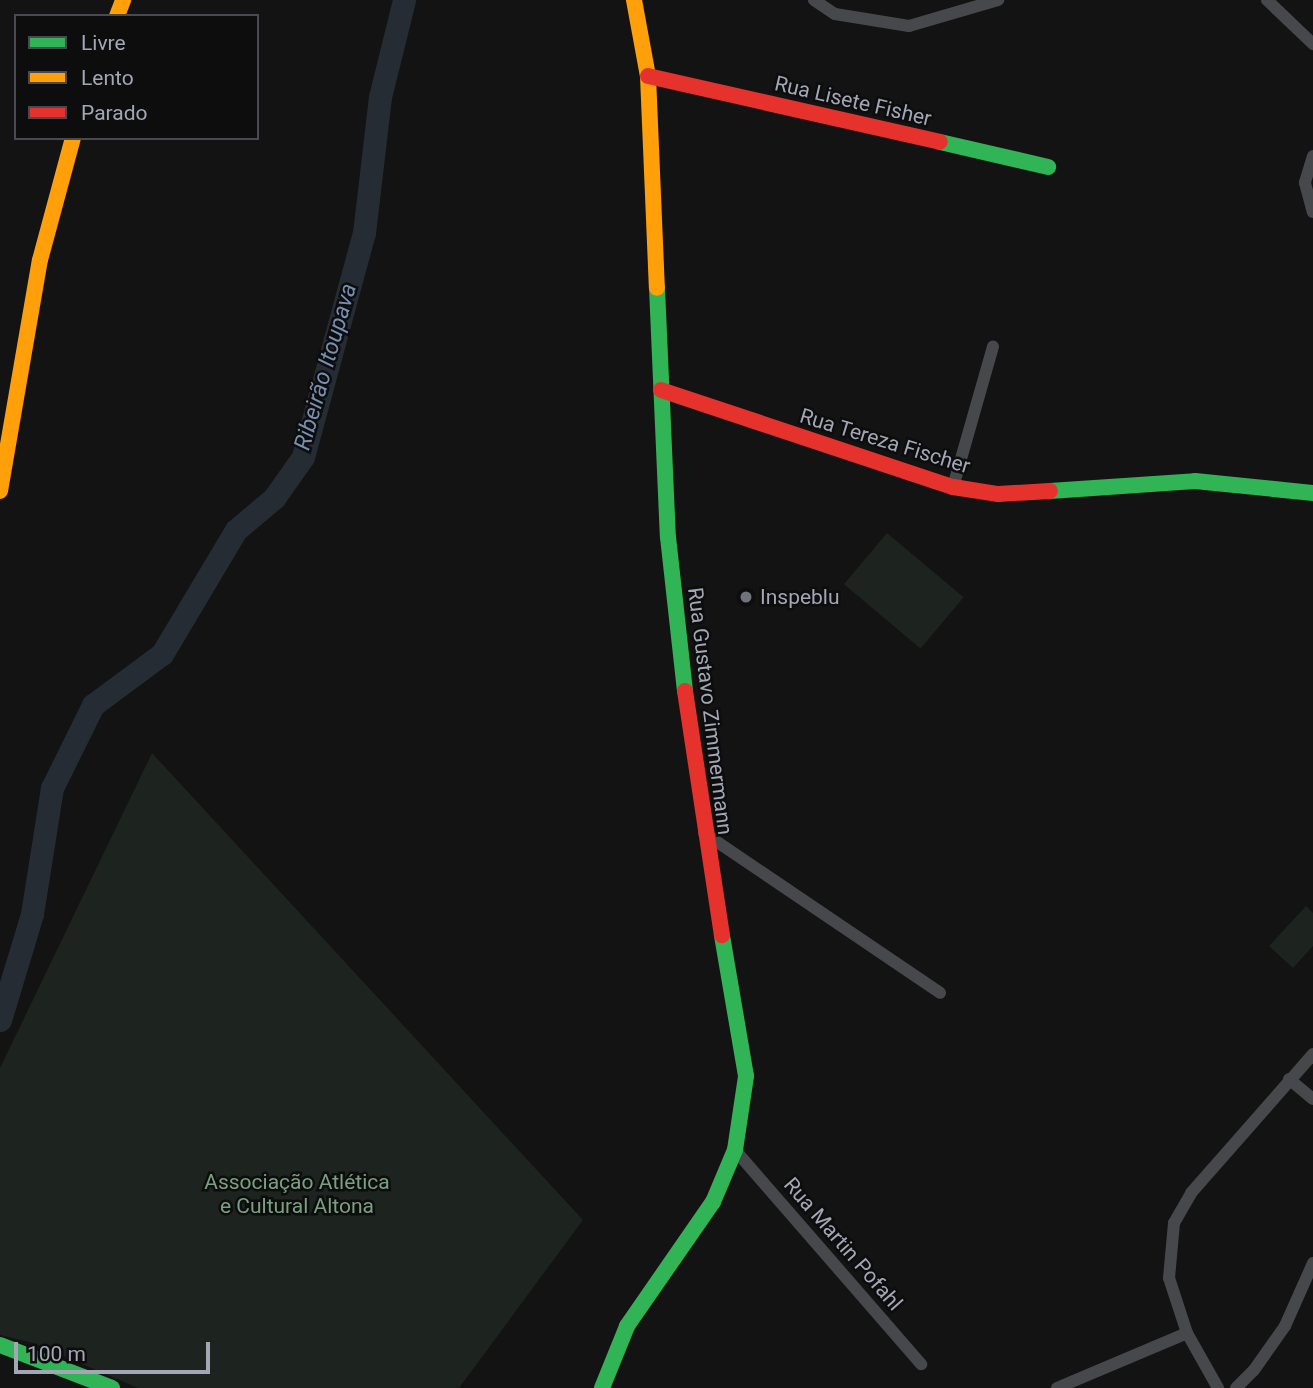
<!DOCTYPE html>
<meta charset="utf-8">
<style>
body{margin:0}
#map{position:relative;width:1313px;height:1388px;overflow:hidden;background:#131313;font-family:Roboto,sans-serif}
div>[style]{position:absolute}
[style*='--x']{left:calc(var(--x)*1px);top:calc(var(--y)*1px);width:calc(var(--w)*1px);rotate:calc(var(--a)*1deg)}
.green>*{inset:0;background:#1d231e;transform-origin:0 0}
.river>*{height:23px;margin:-11.5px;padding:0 11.5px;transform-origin:11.5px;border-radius:11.5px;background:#262c34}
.street>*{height:12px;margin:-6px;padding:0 6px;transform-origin:6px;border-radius:6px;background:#47484c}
.fast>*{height:16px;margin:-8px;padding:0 8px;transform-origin:8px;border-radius:8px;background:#30b455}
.slow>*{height:16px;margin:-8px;padding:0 8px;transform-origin:8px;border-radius:8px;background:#ff9f0a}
.jam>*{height:16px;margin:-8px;padding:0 8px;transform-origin:8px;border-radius:8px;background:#e5322d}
.dots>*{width:19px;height:19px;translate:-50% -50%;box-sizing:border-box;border:4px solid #0d0d0e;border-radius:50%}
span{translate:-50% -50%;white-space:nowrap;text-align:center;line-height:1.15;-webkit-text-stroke:5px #0d0d0e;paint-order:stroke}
.street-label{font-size:21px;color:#a3a6b5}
.poi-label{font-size:21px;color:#a3a6b5}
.left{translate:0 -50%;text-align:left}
.park-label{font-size:21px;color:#79a181}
.water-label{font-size:23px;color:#788fb1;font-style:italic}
.legend{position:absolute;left:14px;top:14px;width:245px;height:126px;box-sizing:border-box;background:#0d0d0e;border:2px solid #494a51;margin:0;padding:9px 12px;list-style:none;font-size:21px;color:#a3a6b5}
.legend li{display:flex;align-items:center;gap:14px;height:35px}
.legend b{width:35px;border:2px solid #494a51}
.scale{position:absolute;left:14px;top:1342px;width:196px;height:32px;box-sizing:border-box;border:4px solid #a3a6b5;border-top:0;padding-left:9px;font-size:21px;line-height:24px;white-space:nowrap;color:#a3a6b5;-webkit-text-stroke:5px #0d0d0e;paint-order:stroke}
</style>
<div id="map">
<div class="green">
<div style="left:887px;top:533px;width:100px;height:67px;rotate:40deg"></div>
<div style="clip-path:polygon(152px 753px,583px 1220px,459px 1388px,138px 1388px,33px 1343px,0 1335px,0 1068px)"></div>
<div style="clip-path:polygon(1306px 906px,1313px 913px,1313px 946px,1293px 968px,1269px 946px)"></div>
</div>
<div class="river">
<div style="--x:0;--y:1020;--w:111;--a:-73.2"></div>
<div style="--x:32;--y:914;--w:128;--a:-81"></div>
<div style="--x:52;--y:788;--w:93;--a:-63.7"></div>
<div style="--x:93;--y:705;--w:86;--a:-36.5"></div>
<div style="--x:162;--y:654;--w:144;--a:-59.2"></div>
<div style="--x:236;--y:530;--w:50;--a:-40.1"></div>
<div style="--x:274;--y:498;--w:50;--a:-54.7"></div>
<div style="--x:303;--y:457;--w:232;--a:-74.8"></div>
<div style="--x:364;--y:233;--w:137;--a:-83.3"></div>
<div style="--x:380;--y:97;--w:100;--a:-76.1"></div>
</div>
<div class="street">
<div style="--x:814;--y:0;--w:25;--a:34"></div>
<div style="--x:835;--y:14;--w:75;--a:9.2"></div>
<div style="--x:909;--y:26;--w:93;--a:-16.3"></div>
<div style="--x:1267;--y:0;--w:64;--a:43.7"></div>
<div style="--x:1313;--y:156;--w:28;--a:107"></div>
<div style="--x:1305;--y:183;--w:30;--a:75"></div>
<div style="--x:953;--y:487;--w:146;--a:-74.1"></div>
<div style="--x:704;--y:833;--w:285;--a:34.1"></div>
<div style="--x:1289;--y:1079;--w:31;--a:40"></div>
<div style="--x:735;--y:1150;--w:284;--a:49"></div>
<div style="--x:1057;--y:1388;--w:141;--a:-22.9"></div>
<div style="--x:1218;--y:1388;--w:63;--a:-119.4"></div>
<div style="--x:1187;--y:1333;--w:58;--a:-108.1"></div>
<div style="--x:1169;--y:1278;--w:55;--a:-84.8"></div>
<div style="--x:1174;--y:1223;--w:34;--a:-60"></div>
<div style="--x:1191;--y:1193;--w:185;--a:-48.7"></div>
<div style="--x:1236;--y:1388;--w:25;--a:-45"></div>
<div style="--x:1254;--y:1370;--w:54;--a:-54.8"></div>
<div style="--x:1285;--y:1326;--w:69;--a:-66"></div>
</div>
<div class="fast">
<div style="--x:940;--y:142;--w:111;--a:13"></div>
<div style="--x:657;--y:288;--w:249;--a:87.5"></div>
<div style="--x:668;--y:537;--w:155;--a:83.7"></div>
<div style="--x:1050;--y:491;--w:145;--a:-3.9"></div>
<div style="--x:1195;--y:481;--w:119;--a:5.8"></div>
<div style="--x:0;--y:1345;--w:120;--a:21"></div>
<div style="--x:602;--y:1388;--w:67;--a:-68"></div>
<div style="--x:627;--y:1326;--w:151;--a:-55.3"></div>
<div style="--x:713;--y:1202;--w:56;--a:-67.1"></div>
<div style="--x:735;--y:1150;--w:75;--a:-81.5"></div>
<div style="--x:746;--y:1076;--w:143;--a:-99.7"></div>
</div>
<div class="slow">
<div style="--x:634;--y:0;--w:77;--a:79.6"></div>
<div style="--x:648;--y:76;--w:212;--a:87.6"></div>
<div style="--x:117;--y:16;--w:17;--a:-69"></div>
<div style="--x:0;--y:491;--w:234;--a:-80.2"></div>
<div style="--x:40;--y:260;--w:126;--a:-74.9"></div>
</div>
<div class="jam">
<div style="--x:648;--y:76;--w:299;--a:12.7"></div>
<div style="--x:661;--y:390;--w:308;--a:18.4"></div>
<div style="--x:953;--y:487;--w:46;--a:8.8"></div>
<div style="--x:998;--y:494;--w:52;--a:-3.3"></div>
<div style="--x:685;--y:691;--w:247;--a:81.4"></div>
</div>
<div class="dots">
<div style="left:746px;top:597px;background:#71737c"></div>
</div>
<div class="street-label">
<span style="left:853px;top:101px;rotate:13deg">Rua Lisete Fisher</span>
<span style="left:885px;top:441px;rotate:17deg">Rua Tereza Fischer</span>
<span style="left:710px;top:711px;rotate:83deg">Rua Gustavo Zimmermann</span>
<span style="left:843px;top:1244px;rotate:49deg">Rua Martin Pofahl</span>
</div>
<div class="poi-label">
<span class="left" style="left:760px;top:597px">Inspeblu</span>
</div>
<div class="park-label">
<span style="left:297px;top:1194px">Associação Atlética<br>e Cultural Altona</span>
</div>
<div class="water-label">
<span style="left:326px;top:367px;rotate:-74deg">Ribeirão Itoupava</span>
</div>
<ul class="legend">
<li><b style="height:9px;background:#30b455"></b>Livre</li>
<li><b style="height:9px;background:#ff9f0a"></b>Lento</li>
<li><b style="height:9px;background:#e5322d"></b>Parado</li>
</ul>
<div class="scale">100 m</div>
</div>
